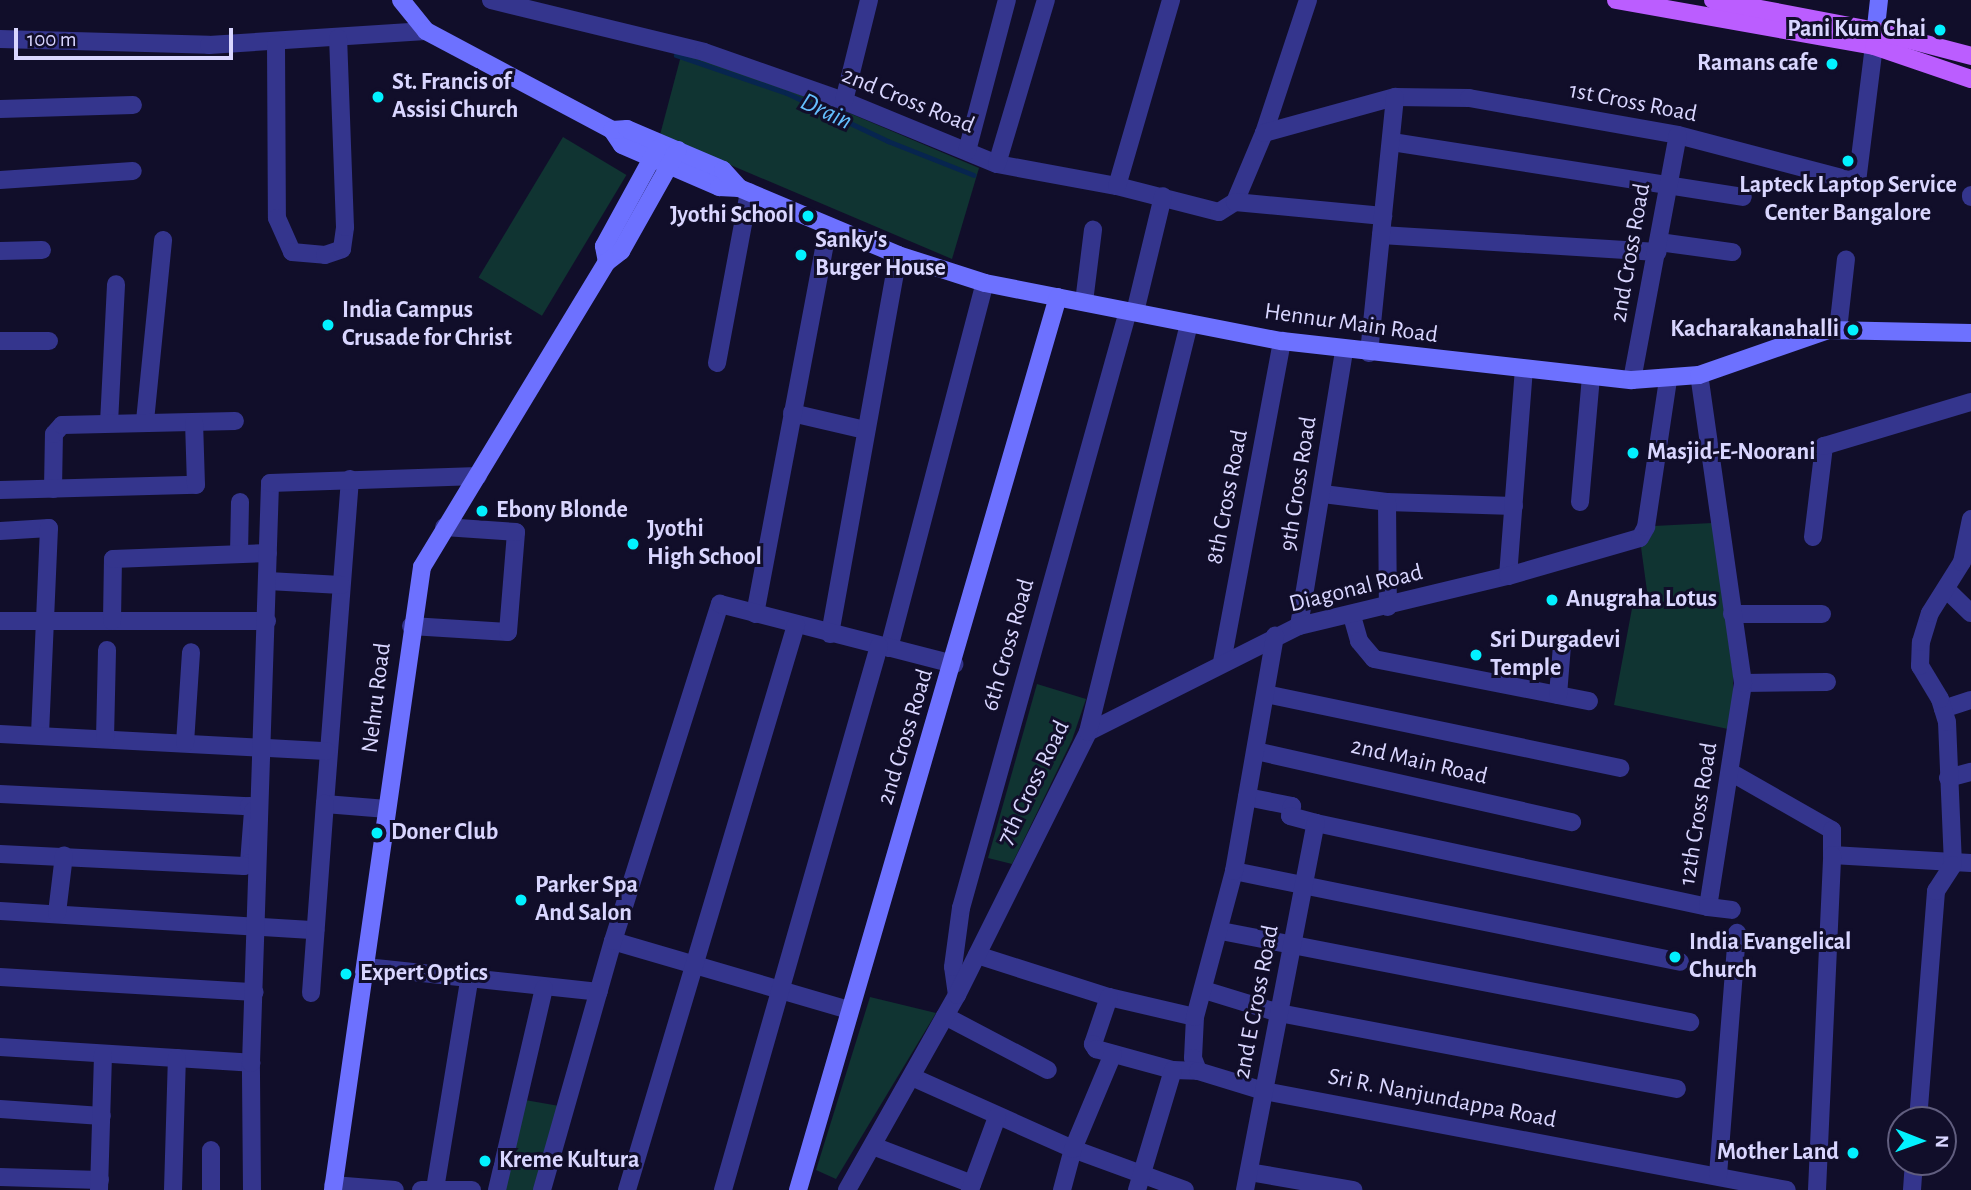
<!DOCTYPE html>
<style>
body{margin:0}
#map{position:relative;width:1971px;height:1190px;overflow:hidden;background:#110e2a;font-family:"Alegreya Sans",sans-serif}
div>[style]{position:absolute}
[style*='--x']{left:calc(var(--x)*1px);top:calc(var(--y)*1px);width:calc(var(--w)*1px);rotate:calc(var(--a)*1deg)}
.green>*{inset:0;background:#103432;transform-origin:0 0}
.stream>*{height:4.5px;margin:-2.25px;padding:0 2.25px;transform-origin:2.25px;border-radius:2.25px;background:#07254f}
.street>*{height:18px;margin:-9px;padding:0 9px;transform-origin:9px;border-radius:9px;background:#34358d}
.secondary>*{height:18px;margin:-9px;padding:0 9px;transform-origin:9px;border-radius:9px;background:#6d71ff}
.primary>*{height:18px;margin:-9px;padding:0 9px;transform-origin:9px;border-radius:9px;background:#bb5dff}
.dots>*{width:19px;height:19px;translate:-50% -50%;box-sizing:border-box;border:4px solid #110e2a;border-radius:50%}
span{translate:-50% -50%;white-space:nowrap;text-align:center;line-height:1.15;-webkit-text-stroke:6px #110e2a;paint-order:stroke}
.poi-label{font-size:24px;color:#d9d6ff;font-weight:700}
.right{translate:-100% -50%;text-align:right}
.left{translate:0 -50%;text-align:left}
.street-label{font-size:24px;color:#d9d6ff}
.water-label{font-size:26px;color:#64bfff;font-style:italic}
.north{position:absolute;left:1887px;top:1106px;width:70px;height:70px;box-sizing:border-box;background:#110e2a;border:2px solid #615e7f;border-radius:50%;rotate:91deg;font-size:19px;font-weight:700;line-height:28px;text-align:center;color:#d9d6ff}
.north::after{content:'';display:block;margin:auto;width:24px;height:32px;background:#02f1ff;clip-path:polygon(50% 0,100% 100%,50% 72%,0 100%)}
.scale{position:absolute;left:14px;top:28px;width:219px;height:32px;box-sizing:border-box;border:4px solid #d9d6ff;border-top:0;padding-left:9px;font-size:21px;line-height:24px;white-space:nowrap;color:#d9d6ff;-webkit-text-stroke:5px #110e2a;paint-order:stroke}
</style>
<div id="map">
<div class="green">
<div style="clip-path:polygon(682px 52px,842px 110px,979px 168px,952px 259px,660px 135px)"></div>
<div style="left:563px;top:137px;width:74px;height:164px;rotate:31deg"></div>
<div style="clip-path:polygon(1712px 523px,1733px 673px,1733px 730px,1614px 705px,1633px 603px,1647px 591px,1641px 547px,1654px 526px)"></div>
<div style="clip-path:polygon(1037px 684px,1086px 699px,1072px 740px,1012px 864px,988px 858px)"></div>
<div style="clip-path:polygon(870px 997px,936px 1013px,836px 1179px,816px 1170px)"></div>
<div style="clip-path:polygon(525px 1100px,565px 1107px,538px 1190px,505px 1190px)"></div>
</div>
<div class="stream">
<div style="--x:676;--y:55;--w:117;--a:18.9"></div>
<div style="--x:787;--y:93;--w:112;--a:25.4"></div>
<div style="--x:888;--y:141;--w:92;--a:21.6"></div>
</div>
<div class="street">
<div style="--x:491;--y:0;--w:219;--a:13.7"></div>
<div style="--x:704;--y:52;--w:148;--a:19.3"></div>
<div style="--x:844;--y:101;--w:165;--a:22.4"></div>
<div style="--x:997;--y:164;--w:122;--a:10.4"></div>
<div style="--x:1117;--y:186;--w:105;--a:14.3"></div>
<div style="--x:1219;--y:212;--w:19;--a:-32"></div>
<div style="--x:1235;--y:202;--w:75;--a:-67.2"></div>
<div style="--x:1264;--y:133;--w:140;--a:-71.7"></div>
<div style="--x:0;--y:39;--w:209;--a:1.6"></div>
<div style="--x:209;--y:45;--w:217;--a:-3.7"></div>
<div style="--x:276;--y:44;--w:174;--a:89.7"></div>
<div style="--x:277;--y:218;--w:37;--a:66"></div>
<div style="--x:292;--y:252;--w:33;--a:5"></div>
<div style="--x:325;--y:255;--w:18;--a:-19"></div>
<div style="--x:342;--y:249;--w:22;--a:-82"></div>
<div style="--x:345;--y:227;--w:189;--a:-92.1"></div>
<div style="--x:844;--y:101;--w:104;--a:-76.1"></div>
<div style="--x:0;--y:109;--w:133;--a:-1.7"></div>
<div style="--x:1264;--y:133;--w:136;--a:-15.4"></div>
<div style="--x:1395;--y:97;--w:74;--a:0.8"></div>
<div style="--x:1469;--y:98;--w:212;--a:10"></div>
<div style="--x:1678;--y:135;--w:185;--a:14.7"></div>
<div style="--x:1857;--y:182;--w:137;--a:-82.9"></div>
<div style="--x:1392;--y:142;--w:355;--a:8.9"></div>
<div style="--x:967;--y:151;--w:156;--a:-75.2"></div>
<div style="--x:997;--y:164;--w:171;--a:-73.4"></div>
<div style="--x:0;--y:180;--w:133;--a:-3.9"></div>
<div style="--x:1117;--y:186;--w:194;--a:-73.8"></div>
<div style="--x:1971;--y:195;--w:2;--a:90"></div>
<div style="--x:1235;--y:202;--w:149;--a:5.4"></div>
<div style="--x:1381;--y:235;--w:277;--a:3.5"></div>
<div style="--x:1659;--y:242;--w:74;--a:7.8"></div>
<div style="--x:0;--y:251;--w:42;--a:-1.4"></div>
<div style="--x:1084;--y:302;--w:73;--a:-82.9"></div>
<div style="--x:1135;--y:312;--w:119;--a:-76.4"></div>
<div style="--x:1838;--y:330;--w:71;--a:-83.6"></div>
<div style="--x:0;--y:341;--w:49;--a:0"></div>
<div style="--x:1369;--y:353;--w:257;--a:-84.2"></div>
<div style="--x:717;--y:363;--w:174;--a:-79.4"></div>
<div style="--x:1632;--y:380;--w:249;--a:-79.4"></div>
<div style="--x:792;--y:413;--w:75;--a:13.1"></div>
<div style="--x:145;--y:421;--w:182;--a:-84.3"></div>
<div style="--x:109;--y:423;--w:139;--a:-87.1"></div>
<div style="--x:350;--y:479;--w:326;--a:94.4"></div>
<div style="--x:325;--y:804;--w:62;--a:4.6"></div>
<div style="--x:53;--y:489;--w:55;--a:-89"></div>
<div style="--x:54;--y:434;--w:12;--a:-48"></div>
<div style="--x:62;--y:425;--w:173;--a:-1.3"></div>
<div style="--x:0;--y:490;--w:196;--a:-1.5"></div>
<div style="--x:196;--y:485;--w:63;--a:-91.8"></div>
<div style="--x:1323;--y:494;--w:64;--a:7.1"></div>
<div style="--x:1387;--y:502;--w:127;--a:1.8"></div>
<div style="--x:1387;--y:502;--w:105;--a:89.5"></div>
<div style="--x:1580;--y:502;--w:126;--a:-85"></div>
<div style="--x:0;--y:531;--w:49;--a:-3.5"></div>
<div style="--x:49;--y:528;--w:208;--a:92.5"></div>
<div style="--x:1813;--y:537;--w:92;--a:-83.1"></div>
<div style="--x:1824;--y:446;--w:153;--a:-16.7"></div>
<div style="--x:239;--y:554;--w:52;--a:-88.9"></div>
<div style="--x:1508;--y:576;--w:208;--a:-85.6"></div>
<div style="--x:268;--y:581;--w:73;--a:3.1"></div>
<div style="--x:1947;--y:590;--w:33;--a:44"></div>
<div style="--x:755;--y:614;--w:395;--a:-79.3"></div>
<div style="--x:1732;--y:614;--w:90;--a:0"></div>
<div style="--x:1352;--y:616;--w:26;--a:74"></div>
<div style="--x:1359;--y:641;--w:23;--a:50"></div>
<div style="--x:1374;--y:659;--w:219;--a:11.1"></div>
<div style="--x:0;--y:621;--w:267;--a:0"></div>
<div style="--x:112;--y:621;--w:62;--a:-89.1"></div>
<div style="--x:113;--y:559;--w:155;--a:-2.2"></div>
<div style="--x:411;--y:626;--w:97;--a:3.5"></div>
<div style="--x:508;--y:632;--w:100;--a:-85.4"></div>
<div style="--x:516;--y:532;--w:72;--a:-176"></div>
<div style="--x:1299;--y:626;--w:280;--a:-80.7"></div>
<div style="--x:830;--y:634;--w:385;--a:-79.8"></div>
<div style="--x:889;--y:648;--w:377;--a:-75.3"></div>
<div style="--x:1222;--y:662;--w:327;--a:-79.4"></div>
<div style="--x:1743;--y:683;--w:84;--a:-0.7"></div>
<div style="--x:1266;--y:694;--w:362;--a:11.8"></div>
<div style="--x:1558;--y:695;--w:50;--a:-85.4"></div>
<div style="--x:1943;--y:709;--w:29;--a:-18"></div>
<div style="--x:1088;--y:732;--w:236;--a:-26.7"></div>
<div style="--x:1299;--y:626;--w:215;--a:-13.5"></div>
<div style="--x:1508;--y:576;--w:137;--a:-16.1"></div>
<div style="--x:1640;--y:538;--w:13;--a:-61"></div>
<div style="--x:1646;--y:527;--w:149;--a:-81.5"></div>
<div style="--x:0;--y:734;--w:327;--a:3"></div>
<div style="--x:105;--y:739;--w:89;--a:-88.7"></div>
<div style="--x:185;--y:743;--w:91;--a:-86.2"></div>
<div style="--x:1256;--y:751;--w:324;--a:12.7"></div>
<div style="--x:1732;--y:773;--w:115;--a:29.7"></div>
<div style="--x:1832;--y:830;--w:25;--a:90"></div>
<div style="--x:1832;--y:855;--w:139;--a:3.3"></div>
<div style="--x:1948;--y:778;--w:24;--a:-15"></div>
<div style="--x:0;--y:794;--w:249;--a:2.8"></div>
<div style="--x:249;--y:806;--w:6;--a:51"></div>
<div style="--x:253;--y:811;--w:52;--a:94.4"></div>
<div style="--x:249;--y:863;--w:6;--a:149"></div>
<div style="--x:244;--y:866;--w:244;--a:-177.2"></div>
<div style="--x:1247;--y:797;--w:46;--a:11.3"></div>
<div style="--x:1292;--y:806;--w:10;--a:101"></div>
<div style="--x:1290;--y:816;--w:27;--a:15"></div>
<div style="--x:1316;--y:823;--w:401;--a:12.1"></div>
<div style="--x:1708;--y:907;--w:227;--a:-81.1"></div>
<div style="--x:1743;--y:683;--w:311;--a:-98.1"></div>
<div style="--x:1953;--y:865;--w:143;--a:-92.4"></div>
<div style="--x:1947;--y:722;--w:24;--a:-107"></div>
<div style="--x:1940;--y:699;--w:39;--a:-121"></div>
<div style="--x:1920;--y:666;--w:24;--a:-88"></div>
<div style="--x:1921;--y:642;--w:30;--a:-73"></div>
<div style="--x:1930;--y:613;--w:60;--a:-57.9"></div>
<div style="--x:1962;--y:562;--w:44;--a:-78.2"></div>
<div style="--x:1234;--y:871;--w:455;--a:11.5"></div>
<div style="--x:1708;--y:907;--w:24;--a:7"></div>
<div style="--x:0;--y:911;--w:316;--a:3.5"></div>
<div style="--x:57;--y:913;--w:58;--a:-83.1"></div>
<div style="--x:1221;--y:931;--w:478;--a:11"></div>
<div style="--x:613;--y:941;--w:246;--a:16.3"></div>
<div style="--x:977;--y:955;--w:139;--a:17.7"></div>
<div style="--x:1109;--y:997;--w:88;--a:13.1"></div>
<div style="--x:1195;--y:1017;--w:41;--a:92.8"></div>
<div style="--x:1193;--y:1058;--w:14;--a:69"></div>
<div style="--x:366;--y:967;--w:234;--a:6.1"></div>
<div style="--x:0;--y:977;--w:255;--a:3.4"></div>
<div style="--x:1204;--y:990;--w:78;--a:17"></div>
<div style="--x:1279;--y:1013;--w:405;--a:10.8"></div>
<div style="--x:311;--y:993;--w:190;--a:-85.8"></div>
<div style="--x:957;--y:995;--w:28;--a:-98"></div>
<div style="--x:953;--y:967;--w:60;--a:-82.3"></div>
<div style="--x:961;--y:908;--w:620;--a:-74.37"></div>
<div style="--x:1109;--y:997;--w:50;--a:108.8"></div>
<div style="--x:1093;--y:1044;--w:6;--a:59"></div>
<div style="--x:1096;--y:1049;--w:80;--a:15.3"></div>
<div style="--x:1173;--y:1070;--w:25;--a:2"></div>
<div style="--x:1198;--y:1071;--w:69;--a:16.9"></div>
<div style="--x:1264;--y:1091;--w:532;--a:10.72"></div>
<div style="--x:945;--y:1016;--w:116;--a:27.7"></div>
<div style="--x:1195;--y:1017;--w:151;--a:-75"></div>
<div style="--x:1234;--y:871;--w:239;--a:-80.1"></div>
<div style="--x:0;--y:1047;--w:252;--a:3.6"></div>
<div style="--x:912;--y:1077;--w:176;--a:24.1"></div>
<div style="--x:1073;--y:1149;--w:119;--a:20.1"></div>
<div style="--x:0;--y:1109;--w:102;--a:3.9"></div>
<div style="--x:1918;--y:1120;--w:230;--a:-85.5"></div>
<div style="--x:1936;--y:891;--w:31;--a:-57"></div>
<div style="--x:873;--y:1146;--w:106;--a:21"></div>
<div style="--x:1249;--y:1172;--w:106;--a:9.8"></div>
<div style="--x:1718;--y:1175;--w:243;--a:-85.5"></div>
<div style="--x:0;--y:1177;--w:100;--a:1.7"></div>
<div style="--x:333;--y:1185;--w:62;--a:4.6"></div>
<div style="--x:435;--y:1189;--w:211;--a:-80.7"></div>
<div style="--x:99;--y:1190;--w:136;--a:-88.3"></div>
<div style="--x:173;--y:1190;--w:132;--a:-88.3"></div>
<div style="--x:211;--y:1190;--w:40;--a:-90"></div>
<div style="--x:252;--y:1190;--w:127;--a:-90.5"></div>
<div style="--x:251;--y:1063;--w:580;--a:-88.12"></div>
<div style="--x:270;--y:483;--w:208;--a:-1.9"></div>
<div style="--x:421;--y:1190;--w:51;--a:0"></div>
<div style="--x:497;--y:1190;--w:207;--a:-76.9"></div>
<div style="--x:542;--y:1190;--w:259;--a:-74.1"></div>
<div style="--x:613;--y:941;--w:354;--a:-72.4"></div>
<div style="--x:720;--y:604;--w:242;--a:14.4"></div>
<div style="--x:627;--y:1190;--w:590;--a:-73.35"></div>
<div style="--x:723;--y:1190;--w:566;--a:-74"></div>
<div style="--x:847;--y:1190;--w:224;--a:-60.6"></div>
<div style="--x:957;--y:995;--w:294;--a:-63.5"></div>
<div style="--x:1088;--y:732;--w:421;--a:-76.1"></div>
<div style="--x:970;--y:1190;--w:78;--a:-69.7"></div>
<div style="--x:1062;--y:1190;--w:42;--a:-75"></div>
<div style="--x:1073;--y:1149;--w:103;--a:-67.2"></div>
<div style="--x:1137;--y:1190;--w:125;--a:-73.3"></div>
<div style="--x:1245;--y:1190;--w:374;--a:-79.1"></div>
<div style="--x:1817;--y:1190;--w:335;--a:-87.4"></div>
<div style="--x:1912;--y:1190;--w:28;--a:-86"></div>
</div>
<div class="secondary">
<div style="--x:401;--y:0;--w:40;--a:51"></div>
<div style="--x:426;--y:31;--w:211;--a:28"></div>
<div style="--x:612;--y:130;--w:18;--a:56"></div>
<div style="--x:622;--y:145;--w:106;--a:23.4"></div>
<div style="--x:719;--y:187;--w:20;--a:3"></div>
<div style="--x:739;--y:188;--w:173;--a:22.8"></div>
<div style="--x:898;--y:255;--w:91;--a:17.8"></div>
<div style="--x:985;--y:283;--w:303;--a:11.1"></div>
<div style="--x:1282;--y:341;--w:352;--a:6.4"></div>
<div style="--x:1632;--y:380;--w:67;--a:-4.3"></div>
<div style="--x:1699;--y:375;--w:137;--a:-19.2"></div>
<div style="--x:1828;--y:330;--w:143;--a:1.2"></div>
<div style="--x:1874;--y:45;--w:45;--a:-83.7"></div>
<div style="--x:612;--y:130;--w:15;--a:-4"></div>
<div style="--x:627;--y:129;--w:104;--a:23.1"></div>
<div style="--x:723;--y:170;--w:24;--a:48"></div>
<div style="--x:607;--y:262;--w:16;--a:-101"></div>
<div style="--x:604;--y:246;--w:111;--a:-61.3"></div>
<div style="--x:333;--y:1190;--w:629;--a:-81.87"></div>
<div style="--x:422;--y:567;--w:357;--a:-58.8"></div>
<div style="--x:607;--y:262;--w:18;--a:-38"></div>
<div style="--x:621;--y:251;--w:116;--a:-60.6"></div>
<div style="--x:798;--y:1190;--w:930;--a:-73.77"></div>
</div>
<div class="primary">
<div style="--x:1616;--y:0;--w:262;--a:10.1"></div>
<div style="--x:1874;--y:46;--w:102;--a:18.8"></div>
<div style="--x:1713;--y:0;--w:166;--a:10.8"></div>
<div style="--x:1876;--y:31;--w:98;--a:14.7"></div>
</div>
<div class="dots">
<div style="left:1940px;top:30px;background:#02f1ff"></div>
<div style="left:1832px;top:64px;background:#02f1ff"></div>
<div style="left:378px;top:97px;background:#02f1ff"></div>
<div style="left:1848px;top:161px;background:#02f1ff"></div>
<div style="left:808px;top:216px;background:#02f1ff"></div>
<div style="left:801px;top:255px;background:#02f1ff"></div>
<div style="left:328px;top:325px;background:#02f1ff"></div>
<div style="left:1853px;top:330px;background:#02f1ff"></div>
<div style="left:1633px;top:453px;background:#02f1ff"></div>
<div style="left:482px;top:511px;background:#02f1ff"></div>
<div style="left:633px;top:544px;background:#02f1ff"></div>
<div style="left:1552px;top:600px;background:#02f1ff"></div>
<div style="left:1476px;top:655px;background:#02f1ff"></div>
<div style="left:377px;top:833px;background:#02f1ff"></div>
<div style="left:521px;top:900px;background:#02f1ff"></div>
<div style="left:1675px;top:957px;background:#02f1ff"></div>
<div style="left:346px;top:974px;background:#02f1ff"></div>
<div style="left:1853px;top:1153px;background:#02f1ff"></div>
<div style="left:485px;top:1161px;background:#02f1ff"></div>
</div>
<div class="poi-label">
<span class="right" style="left:1926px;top:30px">Pani Kum Chai</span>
<span class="right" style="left:1818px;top:64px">Ramans cafe</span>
<span class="left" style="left:392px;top:97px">St. Francis of<br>Assisi Church</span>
<span style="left:1848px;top:200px">Lapteck Laptop Service<br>Center Bangalore</span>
<span class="right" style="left:794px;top:216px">Jyothi School</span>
<span class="left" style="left:815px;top:255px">Sanky's<br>Burger House</span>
<span class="left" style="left:342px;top:325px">India Campus<br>Crusade for Christ</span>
<span class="right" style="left:1839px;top:330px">Kacharakanahalli</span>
<span class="left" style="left:1647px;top:453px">Masjid-E-Noorani</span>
<span class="left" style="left:496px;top:511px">Ebony Blonde</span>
<span class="left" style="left:647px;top:544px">Jyothi<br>High School</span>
<span class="left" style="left:1566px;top:600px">Anugraha Lotus</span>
<span class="left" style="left:1490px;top:655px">Sri Durgadevi<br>Temple</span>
<span class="left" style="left:391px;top:833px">Doner Club</span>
<span class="left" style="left:535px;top:900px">Parker Spa<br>And Salon</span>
<span class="left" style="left:1689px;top:957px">India Evangelical<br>Church</span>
<span class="left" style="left:360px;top:974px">Expert Optics</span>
<span class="right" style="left:1839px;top:1153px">Mother Land</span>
<span class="left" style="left:499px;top:1161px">Kreme Kultura</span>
</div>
<div class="street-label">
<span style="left:908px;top:101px;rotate:22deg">2nd Cross Road</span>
<span style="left:1633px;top:103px;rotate:11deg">1st Cross Road</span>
<span style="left:1631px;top:253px;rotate:-80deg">2nd Cross Road</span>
<span style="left:1351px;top:324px;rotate:8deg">Hennur Main Road</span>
<span style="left:1299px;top:484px;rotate:-81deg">9th Cross Road</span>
<span style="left:1228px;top:497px;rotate:-79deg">8th Cross Road</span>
<span style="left:1356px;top:589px;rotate:-14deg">Diagonal Road</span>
<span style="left:1009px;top:645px;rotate:-74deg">6th Cross Road</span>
<span style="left:377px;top:698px;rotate:-83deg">Nehru Road</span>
<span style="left:906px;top:737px;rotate:-73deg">2nd Cross Road</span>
<span style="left:1419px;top:762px;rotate:13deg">2nd Main Road</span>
<span style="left:1034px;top:783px;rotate:-64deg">7th Cross Road</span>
<span style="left:1699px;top:814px;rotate:-81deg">12th Cross Road</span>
<span style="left:1257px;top:1002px;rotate:-79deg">2nd E Cross Road</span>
<span style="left:1442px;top:1099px;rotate:11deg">Sri R. Nanjundappa Road</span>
</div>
<div class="water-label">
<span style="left:826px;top:112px;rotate:25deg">Drain</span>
</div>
<div class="north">N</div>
<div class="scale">100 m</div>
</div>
